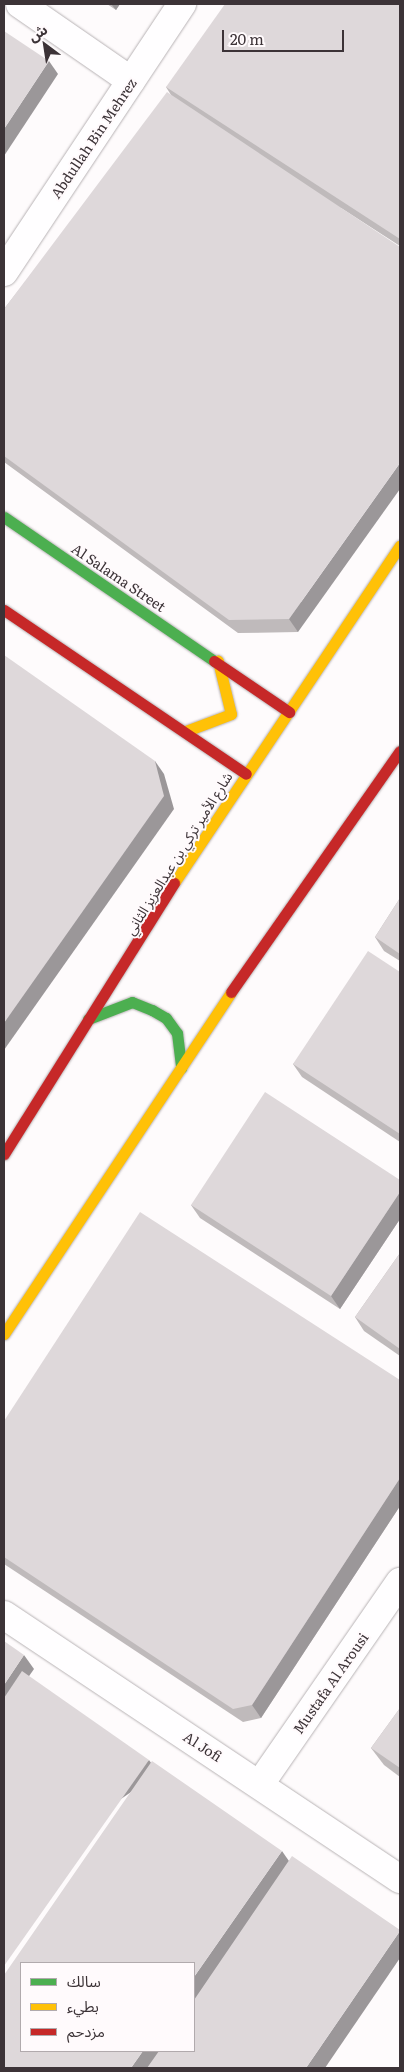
<!DOCTYPE html>
<meta charset="utf-8">
<style>
body{margin:0}
#map{position:relative;width:404px;height:2072px;overflow:hidden;background:#fefbfc;font-family:Literata,"Noto Sans Arabic",serif}
div>[style]{position:absolute}
[style*='--x']{left:calc(var(--x)*1px);top:calc(var(--y)*1px);width:calc(var(--w)*1px);rotate:calc(var(--a)*1deg)}
.roads{filter:drop-shadow(0 0 1px #b8b3b5) drop-shadow(0 0 1px #b8b3b5)}
.street>*{height:28px;margin:-14px;padding:0 14px;transform-origin:14px;border-radius:14px;background:#fffeff}
.fast>*{height:11px;margin:-5.5px;padding:0 5.5px;transform-origin:5.5px;border-radius:5.5px;background:#4caf50}
.slow>*{height:11px;margin:-5.5px;padding:0 5.5px;transform-origin:5.5px;border-radius:5.5px;background:#ffc107}
.jam>*{height:11px;margin:-5.5px;padding:0 5.5px;transform-origin:5.5px;border-radius:5.5px;background:#c62828}
.wall>*{inset:0;background:#bfbabb}
.shaded-wall>*{inset:0;background:#9b9799;transform-origin:0 0}
.building>*{inset:0;background:#ded8da}
span{translate:-50% -50%;white-space:nowrap;text-align:center;line-height:1.15;-webkit-text-stroke:4px #fffafc;paint-order:stroke}
.street-label{font-size:14px;color:#3c3337}
.frame{position:absolute;inset:0;border:5px solid #3c3337;pointer-events:none}
.legend{position:absolute;left:20px;top:1962px;width:175px;height:90px;box-sizing:border-box;background:#fffafc;border:1px solid #b1aaad;margin:0;padding:6px 9px;list-style:none;font-size:15px;color:#3c3337}
.legend li{display:flex;align-items:center;gap:10px;height:25px}
.legend b{width:25px;border:1px solid #b1aaad}
.north{position:absolute;left:20px;top:20px;width:50px;height:50px;-webkit-text-stroke:4px #fffafc;paint-order:stroke;rotate:329deg;font-size:14px;font-weight:700;line-height:20px;text-align:center;color:#3c3337}
.north::after{content:'';display:block;margin:auto;width:18px;height:22px;background:#3c3337;clip-path:polygon(50% 0,100% 100%,50% 72%,0 100%)}
.scale{position:absolute;left:222px;top:30px;width:122px;height:22px;box-sizing:border-box;border:2px solid #3c3337;border-top:0;padding-left:6px;font-size:15px;line-height:18px;white-space:nowrap;color:#3c3337;-webkit-text-stroke:4px #fffafc;paint-order:stroke}
</style>
<div id="map">
<div class="roads">
<div class="street">
<div style="--x:20;--y:4;--w:135;--a:34.7"></div>
<div style="--x:4;--y:272;--w:322;--a:-56.4"></div>
<div style="--x:4;--y:1615;--w:476;--a:33.7"></div>
<div style="--x:260;--y:1784;--w:246;--a:-55.3"></div>
</div>
<div class="fast">
<div style="--x:4;--y:517;--w:255;--a:34.4"></div>
<div style="--x:88;--y:1019;--w:47;--a:-21.1"></div>
<div style="--x:132;--y:1002;--w:22;--a:22"></div>
<div style="--x:152;--y:1010;--w:16;--a:30"></div>
<div style="--x:166;--y:1018;--w:19;--a:54"></div>
<div style="--x:177;--y:1033;--w:35;--a:83"></div>
</div>
<div class="slow">
<div style="--x:186;--y:731;--w:48;--a:-20.7"></div>
<div style="--x:231;--y:714;--w:55;--a:-103.8"></div>
<div style="--x:174;--y:883;--w:406;--a:-56.2"></div>
<div style="--x:4;--y:1334;--w:410;--a:-56.4"></div>
</div>
<div class="jam">
<div style="--x:4;--y:610;--w:292;--a:34.1"></div>
<div style="--x:214;--y:661;--w:91;--a:34.2"></div>
<div style="--x:231;--y:992;--w:294;--a:-55"></div>
<div style="--x:4;--y:1154;--w:320;--a:-57.9"></div>
</div>
</div>
<div class="wall">
<div style="clip-path:polygon(107px 4px,120px 4px,116px 10px)"></div>
<div style="clip-path:polygon(400px 4px,400px 246px,341px 208px,298px 632px,238px 633px,4px 462px,4px 309px,171px 95px,166px 87px)"></div>
<div style="clip-path:polygon(400px 898px,400px 961px,384px 951px,375px 937px)"></div>
<div style="clip-path:polygon(400px 972px,400px 1142px,302px 1077px,293px 1064px)"></div>
<div style="clip-path:polygon(400px 1180px,400px 1219px,340px 1309px,200px 1218px,191px 1205px)"></div>
<div style="clip-path:polygon(400px 1253px,400px 1356px,364px 1331px,355px 1317px)"></div>
<div style="clip-path:polygon(400px 1380px,400px 1506px,261px 1718px,243px 1722px,4px 1564px,4px 1421px)"></div>
<div style="clip-path:polygon(400px 1708px,400px 1777px,384px 1765px,371px 1748px)"></div>
</div>
<div class="shaded-wall">
<div style="clip-path:polygon(111px 4px,120px 4px,116px 10px)"></div>
<div style="clip-path:polygon(49px 61px,58px 74px,4px 156px,4px 129px)"></div>
<div style="clip-path:polygon(400px 463px,400px 489px,298px 632px,289px 619px)"></div>
<div style="clip-path:polygon(155px 761px,164px 774px,174px 809px,4px 1050px,4px 1023px)"></div>
<div style="clip-path:polygon(400px 1192px,400px 1219px,340px 1309px,331px 1296px)"></div>
<div style="clip-path:polygon(400px 1478px,400px 1506px,261px 1718px,252px 1705px)"></div>
<div style="clip-path:polygon(24px 1655px,34px 1669px,4px 1712px,4px 1685px)"></div>
<div style="left:149px;top:1760px;width:16px;height:252px;rotate:55deg"></div>
<div style="clip-path:polygon(282px 1851px,291px 1864px,194px 2004px,194px 1977px)"></div>
<div style="clip-path:polygon(400px 1931px,400px 1958px,325px 2068px,306px 2068px)"></div>
<div style="clip-path:polygon(143px 2051px,161px 2051px,149px 2068px,131px 2068px)"></div>
</div>
<div class="building">
<div style="clip-path:polygon(225px 4px,400px 4px,400px 239px,166px 87px)"></div>
<div style="clip-path:polygon(4px 31px,49px 61px,4px 129px)"></div>
<div style="clip-path:polygon(167px 92px,400px 247px,400px 463px,289px 619px,229px 620px,4px 456px,4px 309px)"></div>
<div style="clip-path:polygon(4px 655px,155px 761px,164px 796px,4px 1023px)"></div>
<div style="clip-path:polygon(400px 898px,400px 954px,375px 937px)"></div>
<div style="clip-path:polygon(368px 951px,400px 972px,400px 1134px,293px 1064px)"></div>
<div style="clip-path:polygon(265px 1092px,400px 1180px,400px 1192px,331px 1296px,191px 1205px)"></div>
<div style="clip-path:polygon(140px 1212px,400px 1380px,400px 1478px,252px 1705px,233px 1709px,4px 1557px,4px 1421px)"></div>
<div style="clip-path:polygon(400px 1253px,400px 1349px,355px 1317px)"></div>
<div style="clip-path:polygon(4px 1641px,24px 1655px,4px 1685px)"></div>
<div style="clip-path:polygon(22px 1671px,149px 1760px,4px 1966px,4px 1698px)"></div>
<div style="clip-path:polygon(400px 1708px,400px 1768px,371px 1748px)"></div>
<div style="clip-path:polygon(152px 1761px,282px 1851px,194px 1977px,194px 1963px,21px 1963px,21px 2051px,143px 2051px,131px 2068px,4px 2068px,4px 1975px)"></div>
<div style="clip-path:polygon(292px 1856px,400px 1930px,400px 1931px,306px 2068px,147px 2068px,159px 2051px,194px 2051px,194px 2000px)"></div>
</div>
<div class="street-label">
<span style="left:93px;top:138px;rotate:-56deg">Abdullah Bin Mehrez</span>
<span style="left:119px;top:577px;rotate:34deg">Al Salama Street</span>
<span style="left:178px;top:853px;rotate:-58deg">شارع الأمير تركي بن عبدالعزيز الثاني</span>
<span style="left:330px;top:1683px;rotate:-55deg">Mustafa Al Arousi</span>
<span style="left:203px;top:1746px;rotate:33deg">Al Jofi</span>
</div>
<div class="frame"></div>
<ul class="legend">
<li><b style="height:6px;background:#4caf50"></b>سالك</li>
<li><b style="height:6px;background:#ffc107"></b>بطيء</li>
<li><b style="height:6px;background:#c62828"></b>مزدحم</li>
</ul>
<div class="north">ش</div>
<div class="scale">20 m</div>
</div>
